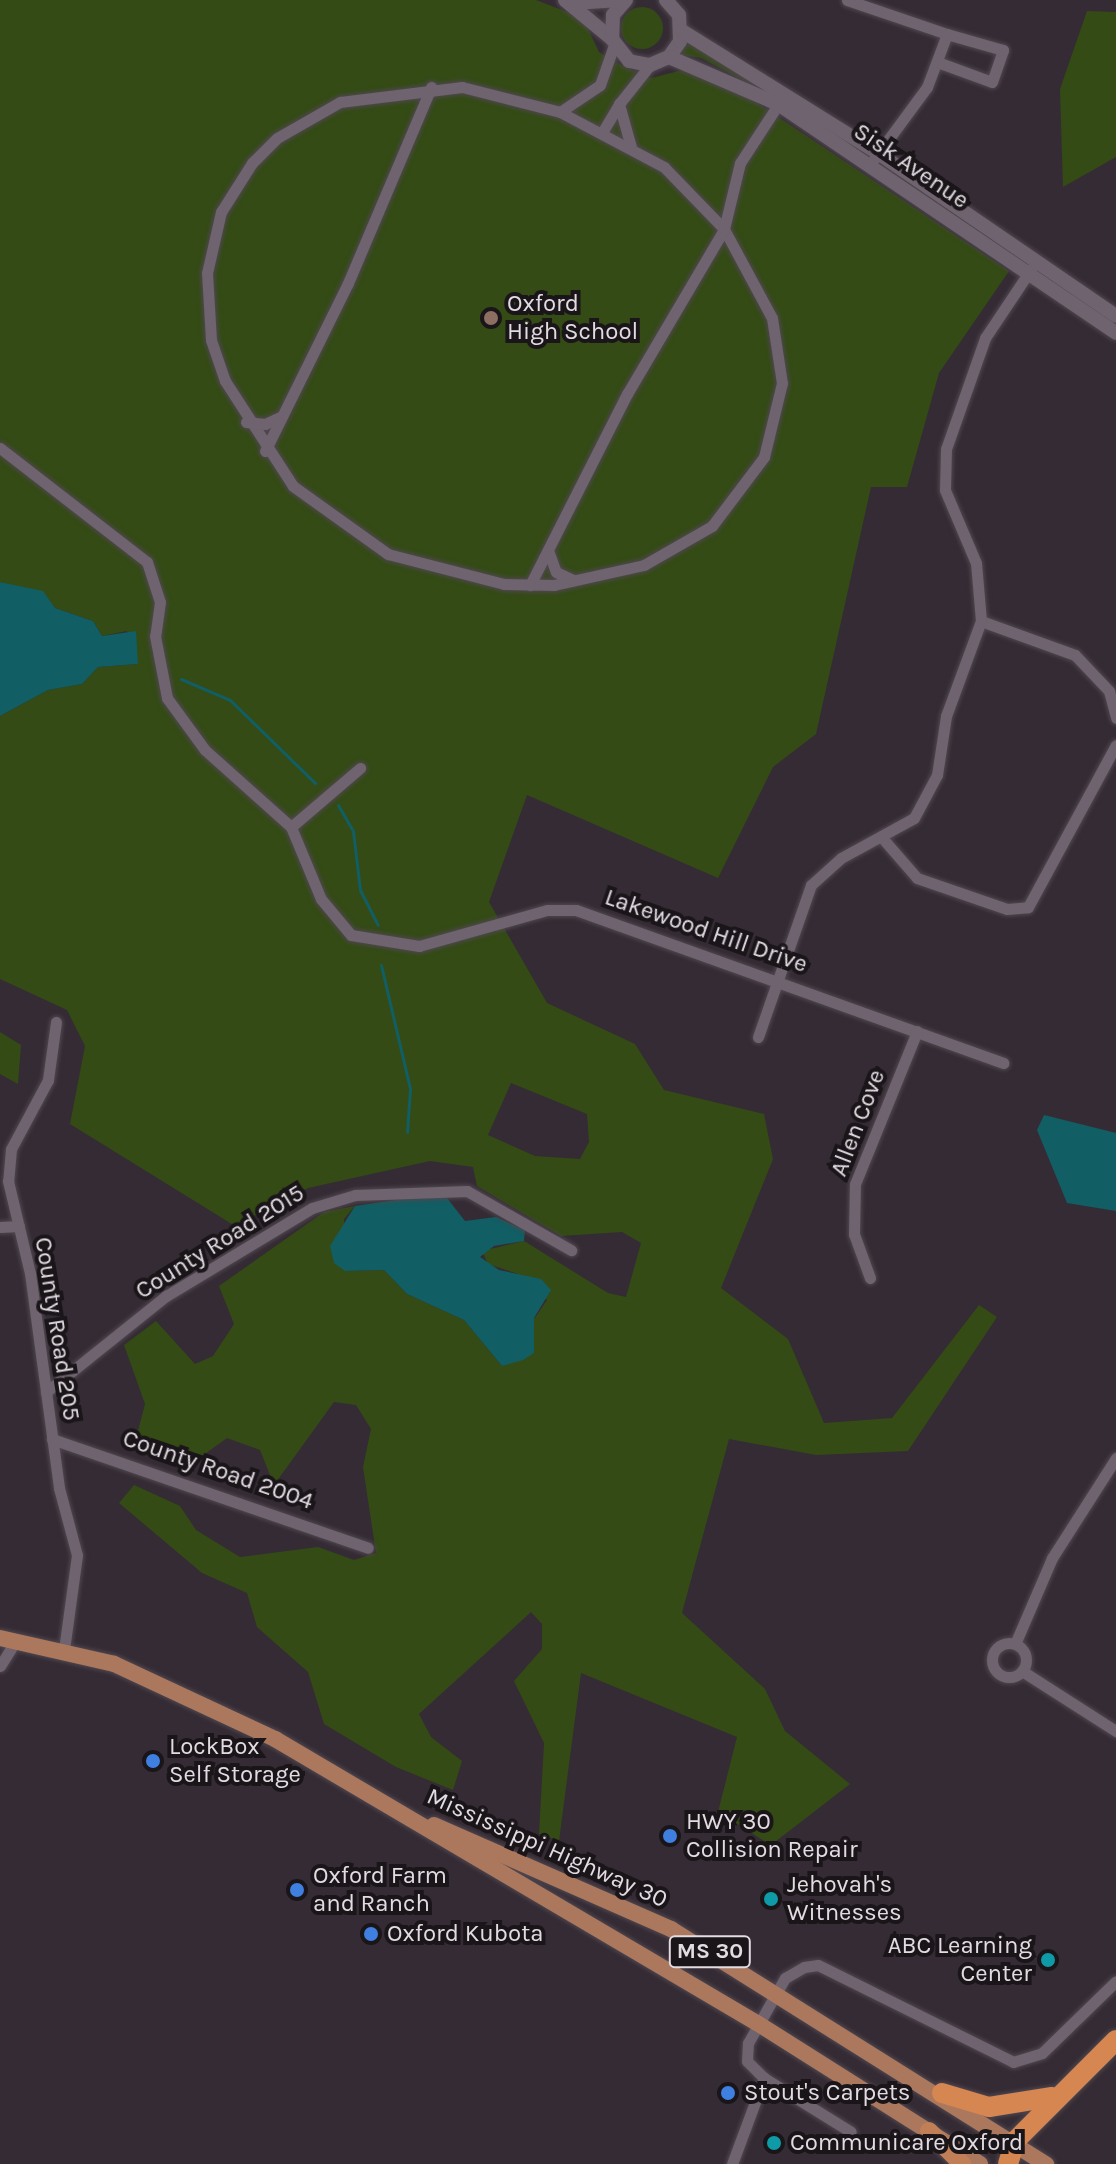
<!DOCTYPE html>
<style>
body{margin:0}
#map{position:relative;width:1116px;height:2164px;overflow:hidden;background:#352b34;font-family:Karla,sans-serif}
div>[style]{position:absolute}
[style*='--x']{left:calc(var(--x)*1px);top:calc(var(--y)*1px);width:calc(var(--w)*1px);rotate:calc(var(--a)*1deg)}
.green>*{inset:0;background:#344b15}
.round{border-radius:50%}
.water>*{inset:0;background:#115e64}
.stream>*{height:3px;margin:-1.5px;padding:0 1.5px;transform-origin:1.5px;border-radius:1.5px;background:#115e64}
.roads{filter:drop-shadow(0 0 2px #4f474f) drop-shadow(0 0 2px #4f474f)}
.minor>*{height:11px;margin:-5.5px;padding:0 5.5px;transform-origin:5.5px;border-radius:5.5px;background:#6e636e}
.minor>.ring{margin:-5.5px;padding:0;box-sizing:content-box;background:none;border:11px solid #6e636e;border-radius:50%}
.tertiary>*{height:14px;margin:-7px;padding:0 7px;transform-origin:7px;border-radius:7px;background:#6e636e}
.primary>*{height:16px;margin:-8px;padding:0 8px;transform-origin:8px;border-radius:8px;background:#ac785d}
.trunk>*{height:18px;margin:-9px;padding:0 9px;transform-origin:9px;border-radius:9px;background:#c17f57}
.motorway>*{height:20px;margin:-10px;padding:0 10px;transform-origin:10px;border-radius:10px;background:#d68651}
.dots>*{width:22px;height:22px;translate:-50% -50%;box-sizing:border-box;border:4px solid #1a1519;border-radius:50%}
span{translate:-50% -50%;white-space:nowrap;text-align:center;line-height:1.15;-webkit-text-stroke:8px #1a1519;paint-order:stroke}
.shield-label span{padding:2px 6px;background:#1a1519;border:2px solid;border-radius:6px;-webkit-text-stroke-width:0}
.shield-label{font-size:22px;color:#e2dce2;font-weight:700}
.street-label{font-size:24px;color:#e2dce2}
.poi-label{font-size:24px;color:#e2dce2}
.left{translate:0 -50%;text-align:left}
.right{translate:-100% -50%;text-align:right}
</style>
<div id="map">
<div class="green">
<div style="clip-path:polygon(evenodd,0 0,536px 0,583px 18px,599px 52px,625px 67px,651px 78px,687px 69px,745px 95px,1009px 271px,939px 373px,907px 487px,871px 487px,816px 734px,773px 767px,718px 878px,527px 795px,489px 902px,547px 1003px,635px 1044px,664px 1090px,764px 1114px,773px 1159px,721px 1288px,788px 1339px,824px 1423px,892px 1418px,979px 1305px,997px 1317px,908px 1451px,816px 1455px,729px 1439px,682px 1613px,765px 1689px,785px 1731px,850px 1784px,771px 1845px,718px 1812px,737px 1737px,581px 1673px,559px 1841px,539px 1834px,544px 1743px,514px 1681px,542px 1649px,542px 1624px,531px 1612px,419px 1714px,431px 1737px,462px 1761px,453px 1790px,396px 1767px,324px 1724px,308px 1672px,257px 1627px,247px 1593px,202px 1573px,119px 1503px,134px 1485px,180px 1506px,196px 1530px,240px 1557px,318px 1547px,354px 1560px,376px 1553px,363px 1467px,371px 1429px,356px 1405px,334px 1402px,274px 1485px,260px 1450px,227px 1438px,188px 1466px,133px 1450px,145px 1404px,124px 1345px,156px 1321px,195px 1364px,213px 1356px,234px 1324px,219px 1286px,324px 1212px,355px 1206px,344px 1219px,345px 1271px,384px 1270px,407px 1294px,464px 1320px,502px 1366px,547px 1300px,518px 1274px,488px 1264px,482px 1251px,524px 1241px,608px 1293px,626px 1297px,641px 1243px,622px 1232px,561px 1236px,477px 1186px,473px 1167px,430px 1161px,308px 1188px,235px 1226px,70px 1124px,85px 1046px,67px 1010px,0 979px,0 716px,48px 690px,82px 684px,98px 667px,138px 664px,127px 631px,102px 636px,93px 621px,55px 608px,43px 592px,0 582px,0 0,511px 1083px,587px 1114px,589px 1142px,580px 1159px,535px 1156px,488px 1135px,511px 1083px)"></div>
<div class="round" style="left:621px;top:7px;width:42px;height:42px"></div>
<div style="clip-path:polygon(1087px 11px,1116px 12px,1116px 157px,1063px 187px,1060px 89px)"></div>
<div style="clip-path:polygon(683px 38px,769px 88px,766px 93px,701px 58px,675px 54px)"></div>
<div style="clip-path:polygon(0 1032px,21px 1045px,18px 1084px,0 1074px)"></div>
</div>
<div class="water">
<div style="clip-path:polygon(0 582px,43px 591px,55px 608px,93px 621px,102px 636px,136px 631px,138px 664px,98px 667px,82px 684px,48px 690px,0 716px)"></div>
<div style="clip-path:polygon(1044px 1115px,1116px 1133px,1116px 1211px,1067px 1203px,1037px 1130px)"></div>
<div style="clip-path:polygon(430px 1195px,447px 1198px,465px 1221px,496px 1217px,525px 1230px,524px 1241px,494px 1246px,480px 1257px,499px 1270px,541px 1279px,551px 1290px,534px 1318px,534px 1353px,523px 1360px,502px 1366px,464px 1320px,407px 1294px,384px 1270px,345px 1271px,334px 1263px,330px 1246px,355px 1206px)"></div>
</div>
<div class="stream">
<div style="--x:181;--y:679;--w:53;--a:23.2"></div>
<div style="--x:230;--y:700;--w:119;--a:44.3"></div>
<div style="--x:338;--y:805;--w:30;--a:60"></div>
<div style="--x:353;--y:831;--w:59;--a:83.2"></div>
<div style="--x:360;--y:890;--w:39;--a:63"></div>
<div style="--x:381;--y:965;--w:127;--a:76.8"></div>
<div style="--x:410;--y:1089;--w:43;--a:94"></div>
</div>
<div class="roads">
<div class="minor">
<div style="--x:847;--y:0;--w:106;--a:18.8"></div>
<div style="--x:947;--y:34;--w:57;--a:110.7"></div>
<div style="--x:927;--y:87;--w:94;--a:126.4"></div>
<div style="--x:940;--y:63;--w:55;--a:20.1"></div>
<div style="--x:992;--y:82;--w:34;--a:-71"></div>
<div style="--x:1003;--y:50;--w:58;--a:-164.1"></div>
<div style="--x:462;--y:87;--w:101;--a:14.3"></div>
<div style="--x:560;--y:112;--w:118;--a:27.9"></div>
<div style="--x:664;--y:167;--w:86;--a:45.9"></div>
<div style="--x:724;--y:229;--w:101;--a:61.7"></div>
<div style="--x:772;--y:318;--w:66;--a:81.3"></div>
<div style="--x:782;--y:383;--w:76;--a:103.7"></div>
<div style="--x:764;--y:457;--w:86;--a:127"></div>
<div style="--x:712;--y:526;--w:78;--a:150.2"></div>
<div style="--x:644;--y:565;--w:92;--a:167.5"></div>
<div style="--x:554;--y:585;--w:50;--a:-178.9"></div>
<div style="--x:504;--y:584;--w:120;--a:-165.5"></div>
<div style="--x:388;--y:554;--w:117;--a:-144.4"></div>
<div style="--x:293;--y:486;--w:125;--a:-122.9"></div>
<div style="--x:225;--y:381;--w:43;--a:-108.9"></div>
<div style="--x:211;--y:340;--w:67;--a:-93.4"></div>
<div style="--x:207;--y:273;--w:63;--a:-77.1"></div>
<div style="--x:221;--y:212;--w:58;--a:-57.7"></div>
<div style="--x:252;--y:163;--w:35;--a:-45"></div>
<div style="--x:277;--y:138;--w:73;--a:-29.7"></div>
<div style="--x:340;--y:102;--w:123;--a:-7"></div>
<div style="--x:560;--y:112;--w:48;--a:-34"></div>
<div style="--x:600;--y:85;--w:42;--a:-70.7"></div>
<div style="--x:603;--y:131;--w:31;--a:-59"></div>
<div style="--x:631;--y:147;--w:45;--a:-105.6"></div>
<div style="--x:619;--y:104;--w:50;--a:-51.5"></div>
<div style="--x:246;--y:422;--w:19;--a:6"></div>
<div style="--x:265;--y:424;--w:19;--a:-25"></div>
<div style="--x:0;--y:448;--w:186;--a:37.8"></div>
<div style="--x:147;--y:562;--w:42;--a:72"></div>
<div style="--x:160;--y:602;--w:34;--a:98"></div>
<div style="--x:155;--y:636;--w:63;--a:79"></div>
<div style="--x:167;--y:698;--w:64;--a:53.8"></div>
<div style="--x:205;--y:750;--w:115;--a:41.8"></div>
<div style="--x:291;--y:827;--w:78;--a:67.4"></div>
<div style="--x:321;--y:899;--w:47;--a:50.2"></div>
<div style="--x:351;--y:935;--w:69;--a:9.2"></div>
<div style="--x:419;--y:946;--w:133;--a:-15.7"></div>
<div style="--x:547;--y:910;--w:29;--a:0"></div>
<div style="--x:576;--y:910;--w:454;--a:19.7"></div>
<div style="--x:265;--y:451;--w:187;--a:-63.7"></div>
<div style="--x:348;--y:283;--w:213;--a:-67"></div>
<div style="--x:549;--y:553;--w:20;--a:70"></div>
<div style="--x:556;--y:572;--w:19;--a:25"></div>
<div style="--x:530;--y:585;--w:214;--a:-63.1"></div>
<div style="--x:627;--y:394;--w:191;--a:-59.5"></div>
<div style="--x:724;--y:229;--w:68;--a:-76.4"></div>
<div style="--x:740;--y:163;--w:79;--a:-56.9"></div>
<div style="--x:981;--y:621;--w:100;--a:19.9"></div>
<div style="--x:1075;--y:655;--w:50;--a:46.6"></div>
<div style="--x:1109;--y:691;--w:28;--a:75"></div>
<div style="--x:291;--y:827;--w:91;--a:-40.5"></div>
<div style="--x:884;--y:840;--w:50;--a:49"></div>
<div style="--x:917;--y:878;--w:95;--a:19"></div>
<div style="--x:1007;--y:909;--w:21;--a:-5"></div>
<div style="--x:1028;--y:907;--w:184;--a:-61.5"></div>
<div style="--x:56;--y:1022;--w:59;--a:97.9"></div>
<div style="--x:48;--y:1080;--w:78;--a:118.2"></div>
<div style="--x:11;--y:1149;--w:32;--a:95"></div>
<div style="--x:8;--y:1181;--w:95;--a:76.6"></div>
<div style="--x:30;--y:1273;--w:217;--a:82.3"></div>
<div style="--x:59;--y:1488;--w:69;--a:75"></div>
<div style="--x:77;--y:1555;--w:96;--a:97.8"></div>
<div style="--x:758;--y:1037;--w:161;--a:-70.8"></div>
<div style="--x:811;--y:885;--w:40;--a:-42"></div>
<div style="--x:841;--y:858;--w:83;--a:-28.7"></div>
<div style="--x:914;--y:818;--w:49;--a:-61.9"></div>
<div style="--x:937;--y:775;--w:60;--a:-81.3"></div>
<div style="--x:946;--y:716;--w:101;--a:-69.8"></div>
<div style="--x:981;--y:621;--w:58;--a:-94.9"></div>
<div style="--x:976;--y:563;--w:79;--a:-113"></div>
<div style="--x:945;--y:490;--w:41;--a:-88.6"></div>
<div style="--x:946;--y:449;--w:118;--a:-70.6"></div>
<div style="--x:985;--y:338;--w:83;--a:-56.3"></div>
<div style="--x:0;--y:1227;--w:19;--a:-3"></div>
<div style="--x:870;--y:1278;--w:47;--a:-110"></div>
<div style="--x:854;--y:1234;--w:50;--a:-88.9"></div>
<div style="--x:855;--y:1184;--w:165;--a:-67.9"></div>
<div style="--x:46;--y:1392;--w:154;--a:-38.7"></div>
<div style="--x:166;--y:1296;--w:170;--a:-31.1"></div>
<div style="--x:312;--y:1208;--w:45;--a:-16.8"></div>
<div style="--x:355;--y:1195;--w:112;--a:-2"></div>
<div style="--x:467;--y:1191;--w:120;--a:29.6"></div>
<div style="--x:52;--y:1439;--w:334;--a:19"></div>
<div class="ring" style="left:992px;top:1643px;width:23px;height:23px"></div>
<div style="--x:1015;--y:1644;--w:94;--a:-66.7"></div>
<div style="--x:1052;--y:1558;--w:119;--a:-57.4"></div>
<div style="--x:0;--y:1666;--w:31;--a:-58"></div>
<div style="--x:1022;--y:1671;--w:112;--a:32.6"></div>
<div style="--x:764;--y:2078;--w:102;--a:31.8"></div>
<div style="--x:732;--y:2164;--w:92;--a:-69.6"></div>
<div style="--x:764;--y:2078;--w:24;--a:-135"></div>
<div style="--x:747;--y:2061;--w:18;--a:-87"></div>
<div style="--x:748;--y:2043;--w:75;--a:-60.4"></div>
<div style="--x:785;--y:1978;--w:22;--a:-30"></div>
<div style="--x:804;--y:1967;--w:14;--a:-8"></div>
<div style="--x:818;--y:1965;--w:218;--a:26.4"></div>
<div style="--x:1013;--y:2062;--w:30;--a:-17"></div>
<div style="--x:1042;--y:2053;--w:103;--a:-44.2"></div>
</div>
<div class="tertiary">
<div style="--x:565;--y:0;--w:61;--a:39.7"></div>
<div style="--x:626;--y:0;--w:20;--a:131"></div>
<div style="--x:613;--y:15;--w:24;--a:92"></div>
<div style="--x:612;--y:39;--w:28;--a:52"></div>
<div style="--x:629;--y:61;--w:21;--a:11"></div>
<div style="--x:650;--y:65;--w:21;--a:-23"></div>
<div style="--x:669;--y:57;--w:19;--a:-55"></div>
<div style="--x:680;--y:41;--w:26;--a:-92"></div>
<div style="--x:679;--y:15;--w:20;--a:-131"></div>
<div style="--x:573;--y:3;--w:48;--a:-3.6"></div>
<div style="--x:682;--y:31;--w:231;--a:31.9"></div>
<div style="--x:878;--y:153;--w:288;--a:34.4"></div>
<div style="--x:669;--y:57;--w:119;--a:23.3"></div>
<div style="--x:778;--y:104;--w:408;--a:34.1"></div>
</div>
<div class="primary">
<div style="--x:0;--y:1638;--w:117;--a:12.8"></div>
<div style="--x:114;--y:1664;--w:178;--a:25"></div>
<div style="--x:275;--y:1739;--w:559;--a:30.51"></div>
<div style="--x:757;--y:2023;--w:264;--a:32.3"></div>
<div style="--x:434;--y:1825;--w:259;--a:23.7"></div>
<div style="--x:671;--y:1929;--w:443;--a:32.1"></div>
</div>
<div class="trunk">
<div style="--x:929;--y:2131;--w:47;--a:45"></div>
</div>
<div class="motorway">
<div style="--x:942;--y:2093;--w:49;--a:16.6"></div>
<div style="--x:989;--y:2107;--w:64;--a:-9"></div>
<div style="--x:1008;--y:2164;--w:24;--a:-73"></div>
<div style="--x:1015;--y:2141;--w:143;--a:-45"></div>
</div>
</div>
<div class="dots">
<div style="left:491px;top:318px;background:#8d6e63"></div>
<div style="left:153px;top:1761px;background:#3f7fe0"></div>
<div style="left:670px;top:1836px;background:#3f7fe0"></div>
<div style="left:297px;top:1890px;background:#3f7fe0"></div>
<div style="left:771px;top:1899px;background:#0f9aa8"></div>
<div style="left:371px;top:1934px;background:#3f7fe0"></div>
<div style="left:1048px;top:1960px;background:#0f9aa8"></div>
<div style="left:728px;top:2093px;background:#3f7fe0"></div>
<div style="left:774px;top:2143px;background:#0f9aa8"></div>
</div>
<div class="shield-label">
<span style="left:710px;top:1952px">MS 30</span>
</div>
<div class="street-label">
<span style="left:911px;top:166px;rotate:34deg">Sisk Avenue</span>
<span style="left:706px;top:931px;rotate:19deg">Lakewood Hill Drive</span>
<span style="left:858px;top:1123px;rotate:-69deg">Allen Cove</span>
<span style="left:220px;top:1242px;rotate:-32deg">County Road 2015</span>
<span style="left:57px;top:1329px;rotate:81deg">County Road 205</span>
<span style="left:218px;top:1470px;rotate:19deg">County Road 2004</span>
<span style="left:547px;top:1848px;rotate:24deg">Mississippi Highway 30</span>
</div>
<div class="poi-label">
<span class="left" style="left:507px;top:318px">Oxford<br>High School</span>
<span class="left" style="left:169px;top:1761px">LockBox<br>Self Storage</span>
<span class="left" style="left:686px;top:1836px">HWY 30<br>Collision Repair</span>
<span class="left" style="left:313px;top:1890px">Oxford Farm<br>and Ranch</span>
<span class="left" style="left:787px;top:1899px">Jehovah's<br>Witnesses</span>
<span class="left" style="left:387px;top:1934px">Oxford Kubota</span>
<span class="right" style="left:1032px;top:1960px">ABC Learning<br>Center</span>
<span class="left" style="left:744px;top:2093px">Stout's Carpets</span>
<span class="left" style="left:790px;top:2143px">Communicare Oxford</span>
</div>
</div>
